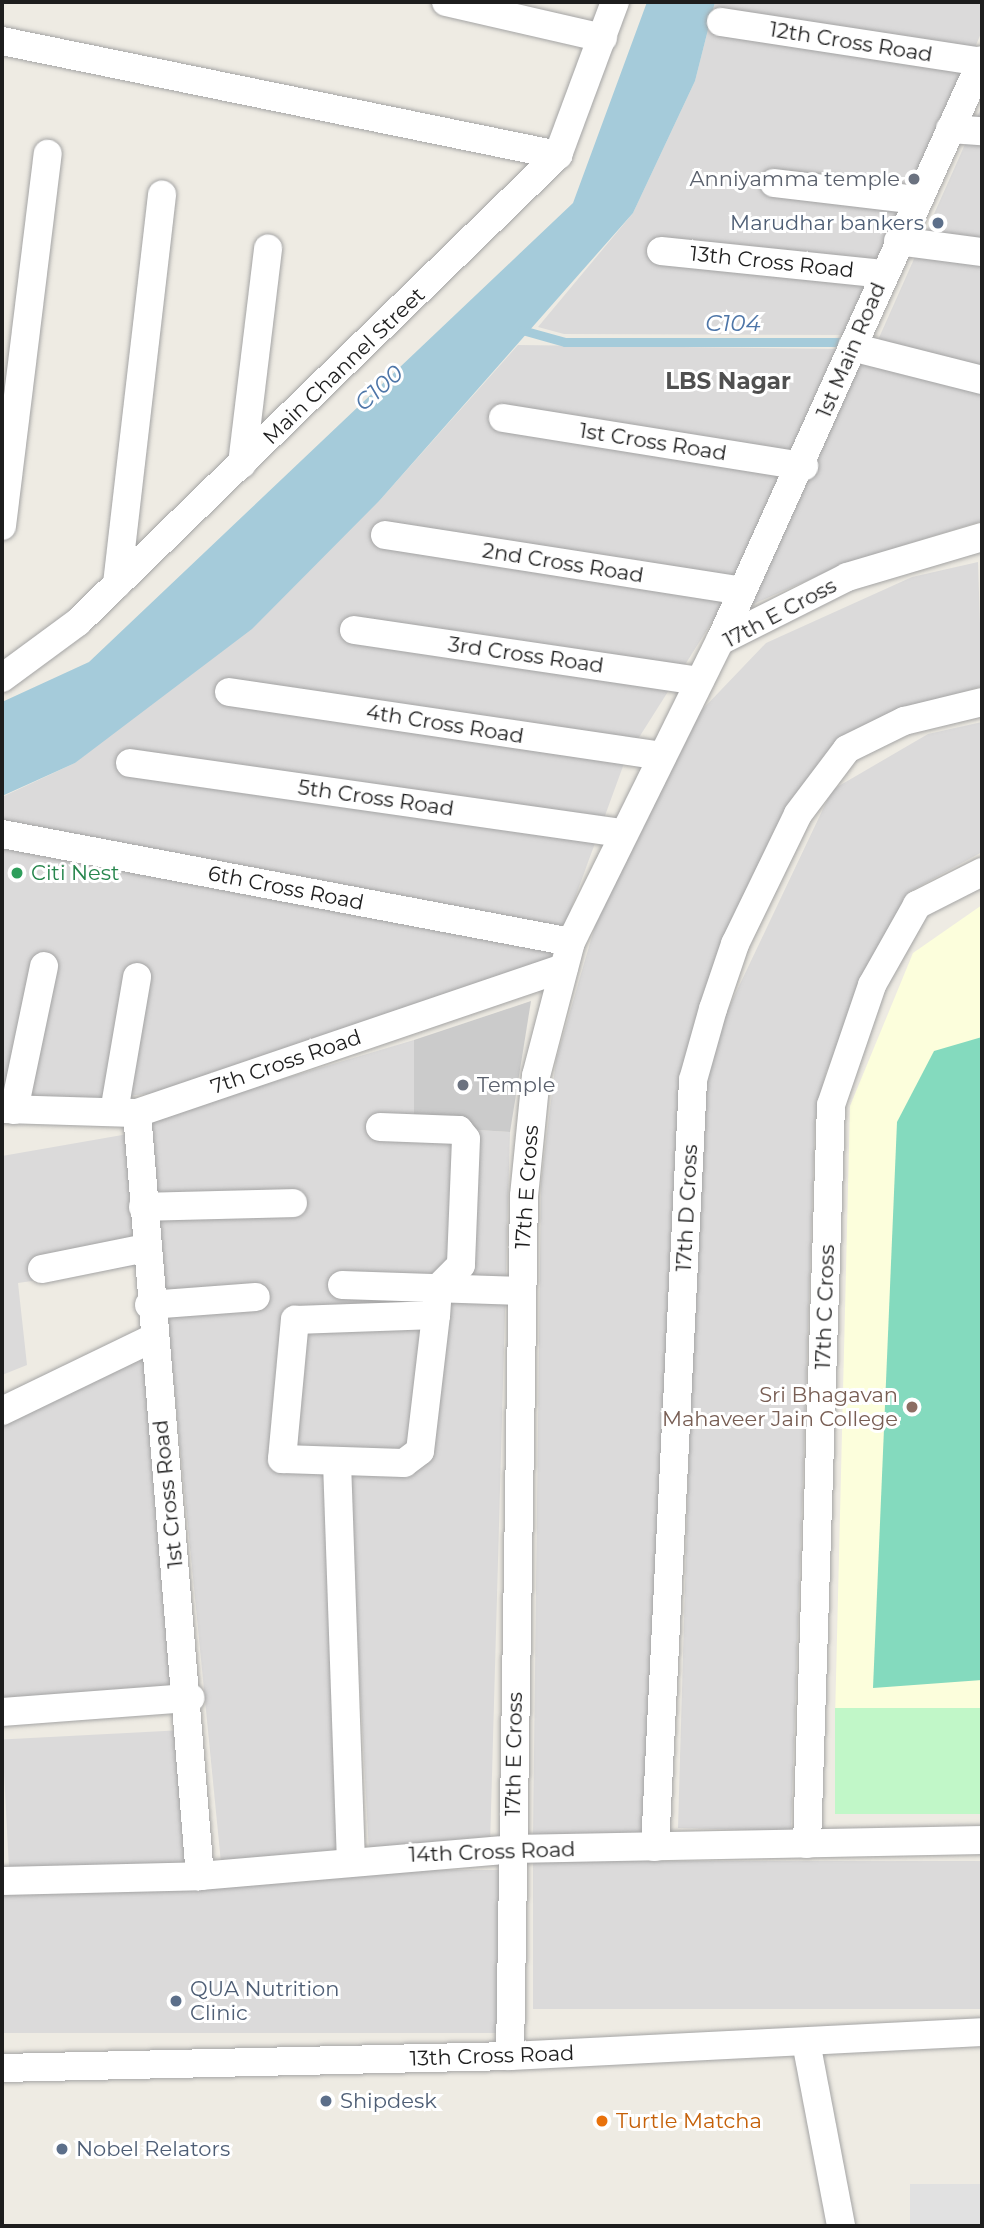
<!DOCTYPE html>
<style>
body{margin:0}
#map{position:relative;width:984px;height:2228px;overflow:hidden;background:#eeebe3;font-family:Montserrat,sans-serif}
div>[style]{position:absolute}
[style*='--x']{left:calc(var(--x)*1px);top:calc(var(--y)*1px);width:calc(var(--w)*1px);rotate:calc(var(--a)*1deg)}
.residential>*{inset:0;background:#dbdada;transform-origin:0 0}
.education>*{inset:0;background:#fcfedc}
.religious>*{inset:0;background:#cbcbcb}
.park>*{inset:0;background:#c1f7c8;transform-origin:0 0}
.pitch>*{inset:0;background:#84dabe}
.parking>*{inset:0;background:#e1e1e1;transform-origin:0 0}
.water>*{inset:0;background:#a5cbda}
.stream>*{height:9px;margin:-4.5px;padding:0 4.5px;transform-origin:4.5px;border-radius:4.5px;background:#a5cbda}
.roads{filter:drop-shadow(0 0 2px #a4a4a4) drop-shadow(0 0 2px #a4a4a4)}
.street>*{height:28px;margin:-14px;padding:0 14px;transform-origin:14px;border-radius:14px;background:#fff}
.dots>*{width:19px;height:19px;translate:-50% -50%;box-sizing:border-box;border:4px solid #fff;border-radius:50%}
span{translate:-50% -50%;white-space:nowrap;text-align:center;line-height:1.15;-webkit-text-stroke:6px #fff;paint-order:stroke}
.street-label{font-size:21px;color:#1d1d1d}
.worship-label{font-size:21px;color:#5b616d}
.right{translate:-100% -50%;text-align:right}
.left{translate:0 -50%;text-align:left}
.service-label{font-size:21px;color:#4e5e75}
.leisure-label{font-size:21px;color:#27864d}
.education-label{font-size:21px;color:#785e54}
.food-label{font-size:21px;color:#c56008}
.water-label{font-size:23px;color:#4e76a8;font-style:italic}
.neighbourhood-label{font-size:23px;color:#505050;font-weight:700}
.frame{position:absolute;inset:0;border:4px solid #1d1d1d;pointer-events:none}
</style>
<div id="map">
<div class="residential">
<div style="clip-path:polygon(715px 2px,982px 2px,982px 31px,852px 335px,564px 334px,538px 327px,633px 213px,695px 81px)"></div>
<div style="clip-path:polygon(982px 106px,982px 366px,878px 340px)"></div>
<div style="clip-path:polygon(518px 345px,842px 349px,982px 390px,982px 521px,847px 563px,712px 622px,626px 758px,552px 961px,160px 1093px,41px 1103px,2px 1100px,2px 797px,75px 763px,380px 500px)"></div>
<div style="clip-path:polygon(978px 562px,982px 686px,925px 704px,848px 741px,775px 828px,712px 981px,645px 1836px,533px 1836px,541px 1182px,556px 1060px,597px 919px,699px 713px,766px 643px,912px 577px)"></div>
<div style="clip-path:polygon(982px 722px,982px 852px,909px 892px,826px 1072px,815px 1121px,791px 1831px,678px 1828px,698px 1140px,714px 1039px,832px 790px,928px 734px)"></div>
<div style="clip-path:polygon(414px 1040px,414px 1126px,510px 1132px,490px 1846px,369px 1852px,349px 1483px,338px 1856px,221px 1863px,148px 1119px)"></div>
<div style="clip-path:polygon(128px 1134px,135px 1266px,18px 1283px,27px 1365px,2px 1375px,2px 1156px)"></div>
<div style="clip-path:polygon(145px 1351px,180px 1689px,2px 1699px,2px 1423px)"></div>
<div style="left:184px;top:1730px;width:141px;height:182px;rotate:87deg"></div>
<div style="left:982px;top:1861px;width:148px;height:449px;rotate:90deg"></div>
<div style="left:500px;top:1870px;width:163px;height:498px;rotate:90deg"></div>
</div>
<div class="education">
<div style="clip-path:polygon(982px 905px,982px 1708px,835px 1719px,850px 1106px,913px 953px)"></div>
</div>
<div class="religious">
<div style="clip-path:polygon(531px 1001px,510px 1132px,414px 1126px,414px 1040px)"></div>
</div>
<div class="park">
<div style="left:982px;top:1708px;width:106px;height:147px;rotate:90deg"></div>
</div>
<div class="pitch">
<div style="clip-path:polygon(982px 1037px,982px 1680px,873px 1688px,897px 1122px,934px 1051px)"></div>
</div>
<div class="parking">
<div style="left:982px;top:2184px;width:42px;height:72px;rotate:90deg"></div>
</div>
<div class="water">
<div style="clip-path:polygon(647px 2px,715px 2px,695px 81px,633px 213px,380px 500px,252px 629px,75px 763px,2px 796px,2px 702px,89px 662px,573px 203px)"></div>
</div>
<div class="stream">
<div style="--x:522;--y:330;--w:45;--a:15.6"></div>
<div style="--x:565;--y:342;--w:284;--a:0"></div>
</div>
<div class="roads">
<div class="street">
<div style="--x:446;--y:2;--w:161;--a:12.9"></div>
<div style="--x:721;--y:22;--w:263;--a:8.7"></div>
<div style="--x:2;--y:41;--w:568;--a:11.59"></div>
<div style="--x:950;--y:129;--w:32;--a:4"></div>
<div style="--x:774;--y:183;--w:144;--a:6.8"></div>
<div style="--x:898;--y:241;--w:85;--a:7.5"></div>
<div style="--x:661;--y:251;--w:223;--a:5.9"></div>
<div style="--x:852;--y:347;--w:134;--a:14.2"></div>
<div style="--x:503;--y:418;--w:305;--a:9.1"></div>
<div style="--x:242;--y:464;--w:217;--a:-83.1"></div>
<div style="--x:2;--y:526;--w:375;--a:-83"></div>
<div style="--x:385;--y:535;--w:360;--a:8.9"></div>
<div style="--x:117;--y:584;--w:392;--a:-83.4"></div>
<div style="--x:354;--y:630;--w:348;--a:8.4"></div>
<div style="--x:720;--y:641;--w:637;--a:-65.73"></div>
<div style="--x:2;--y:678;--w:94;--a:-36.4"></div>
<div style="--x:78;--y:622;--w:670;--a:-44.21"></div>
<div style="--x:558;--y:155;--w:163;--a:-69.6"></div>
<div style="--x:229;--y:692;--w:437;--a:8.4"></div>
<div style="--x:130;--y:763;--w:497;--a:8.1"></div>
<div style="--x:2;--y:834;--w:579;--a:10.75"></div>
<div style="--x:2;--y:1109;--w:135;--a:1.7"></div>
<div style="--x:137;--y:1113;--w:451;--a:-18.8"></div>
<div style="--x:14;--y:1110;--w:147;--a:-78.2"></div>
<div style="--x:114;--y:1112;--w:137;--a:-80.3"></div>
<div style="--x:137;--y:1113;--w:766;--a:85.28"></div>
<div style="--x:380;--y:1127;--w:79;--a:2.2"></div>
<div style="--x:459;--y:1130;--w:11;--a:52"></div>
<div style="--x:466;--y:1139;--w:126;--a:92.3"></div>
<div style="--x:461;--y:1265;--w:33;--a:135"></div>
<div style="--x:438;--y:1288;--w:27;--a:94"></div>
<div style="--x:436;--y:1315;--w:137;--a:96.7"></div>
<div style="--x:420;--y:1451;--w:20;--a:143"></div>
<div style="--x:404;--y:1463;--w:122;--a:-178.1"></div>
<div style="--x:282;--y:1459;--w:140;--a:-84.7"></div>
<div style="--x:295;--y:1320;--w:141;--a:-2"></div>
<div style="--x:143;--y:1207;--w:150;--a:-1.5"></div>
<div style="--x:42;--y:1269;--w:106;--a:-11.4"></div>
<div style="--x:342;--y:1285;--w:180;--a:1.9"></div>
<div style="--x:149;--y:1305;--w:107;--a:-4.3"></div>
<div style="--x:2;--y:1411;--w:165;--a:-25.8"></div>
<div style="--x:337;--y:1462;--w:397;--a:88"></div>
<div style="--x:2;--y:1712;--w:189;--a:-4.3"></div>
<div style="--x:807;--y:1844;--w:739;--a:-88.14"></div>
<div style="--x:831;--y:1105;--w:127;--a:-71.1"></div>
<div style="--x:872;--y:985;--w:92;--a:-60.6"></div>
<div style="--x:917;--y:905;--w:73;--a:-26.9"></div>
<div style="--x:655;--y:1847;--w:768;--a:-87.16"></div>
<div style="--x:693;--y:1080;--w:74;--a:-74.3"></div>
<div style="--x:713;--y:1009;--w:69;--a:-71.3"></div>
<div style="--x:735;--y:944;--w:144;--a:-64.1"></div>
<div style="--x:798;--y:814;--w:81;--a:-53"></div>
<div style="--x:847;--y:749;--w:64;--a:-26.2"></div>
<div style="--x:904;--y:721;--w:80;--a:-13.7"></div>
<div style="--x:2;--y:1881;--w:198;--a:-1.4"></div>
<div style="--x:200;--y:1876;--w:314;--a:-4.9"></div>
<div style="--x:513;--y:1849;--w:469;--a:-1.1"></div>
<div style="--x:806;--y:2042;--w:187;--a:79.2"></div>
<div style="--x:510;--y:2056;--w:860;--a:-89.07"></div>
<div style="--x:524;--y:1196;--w:121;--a:-84.3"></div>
<div style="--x:536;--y:1076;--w:138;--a:-75.4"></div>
<div style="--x:571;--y:942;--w:336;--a:-63.7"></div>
<div style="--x:720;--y:641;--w:142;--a:-26.7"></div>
<div style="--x:847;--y:577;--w:141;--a:-16.5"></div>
<div style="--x:2;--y:2068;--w:508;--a:-1.35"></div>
<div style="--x:510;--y:2056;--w:473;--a:-2.9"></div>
</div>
</div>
<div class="dots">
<div style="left:914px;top:179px;background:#6b7280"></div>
<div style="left:938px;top:223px;background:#5c6f8a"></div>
<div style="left:17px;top:873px;background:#2e9e5b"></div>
<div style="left:463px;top:1085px;background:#6b7280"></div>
<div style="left:912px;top:1407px;background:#8d6e63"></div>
<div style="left:176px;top:2001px;background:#5c6f8a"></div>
<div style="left:326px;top:2101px;background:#5c6f8a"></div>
<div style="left:602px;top:2121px;background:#e8710a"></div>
<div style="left:62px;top:2149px;background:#5c6f8a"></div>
</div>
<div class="street-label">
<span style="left:851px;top:42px;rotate:9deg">12th Cross Road</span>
<span style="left:772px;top:262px;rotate:6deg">13th Cross Road</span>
<span style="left:851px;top:350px;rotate:-67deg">1st Main Road</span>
<span style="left:344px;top:366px;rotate:-44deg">Main Channel Street</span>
<span style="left:653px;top:442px;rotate:9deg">1st Cross Road</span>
<span style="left:563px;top:563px;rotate:9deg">2nd Cross Road</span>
<span style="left:780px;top:613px;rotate:-28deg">17th E Cross</span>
<span style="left:526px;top:655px;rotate:8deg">3rd Cross Road</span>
<span style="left:445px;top:724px;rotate:9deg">4th Cross Road</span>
<span style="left:376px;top:798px;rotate:8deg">5th Cross Road</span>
<span style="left:286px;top:888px;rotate:11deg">6th Cross Road</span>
<span style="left:286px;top:1062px;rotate:-19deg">7th Cross Road</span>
<span style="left:527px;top:1187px;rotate:-86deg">17th E Cross</span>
<span style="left:687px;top:1208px;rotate:-87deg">17th D Cross</span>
<span style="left:825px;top:1307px;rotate:-88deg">17th C Cross</span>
<span style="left:168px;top:1494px;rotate:-96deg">1st Cross Road</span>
<span style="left:514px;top:1754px;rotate:-89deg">17th E Cross</span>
<span style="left:492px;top:1852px;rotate:-2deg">14th Cross Road</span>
<span style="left:492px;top:2056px;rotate:-2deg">13th Cross Road</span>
</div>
<div class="worship-label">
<span class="right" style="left:900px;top:179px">Anniyamma temple</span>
<span class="left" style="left:477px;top:1085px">Temple</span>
</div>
<div class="service-label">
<span class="right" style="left:924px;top:223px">Marudhar bankers</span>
<span class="left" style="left:190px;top:2001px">QUA Nutrition<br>Clinic</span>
<span class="left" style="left:340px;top:2101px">Shipdesk</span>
<span class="left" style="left:76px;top:2149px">Nobel Relators</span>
</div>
<div class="leisure-label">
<span class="left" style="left:31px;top:873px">Citi Nest</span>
</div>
<div class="education-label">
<span class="right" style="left:898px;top:1407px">Sri Bhagavan<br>Mahaveer Jain College</span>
</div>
<div class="food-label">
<span class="left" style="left:616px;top:2121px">Turtle Matcha</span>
</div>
<div class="water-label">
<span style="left:733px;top:323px">C104</span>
<span style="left:379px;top:388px;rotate:-42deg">C100</span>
</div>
<div class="neighbourhood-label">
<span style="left:728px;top:381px">LBS Nagar</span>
</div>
<div class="frame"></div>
</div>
